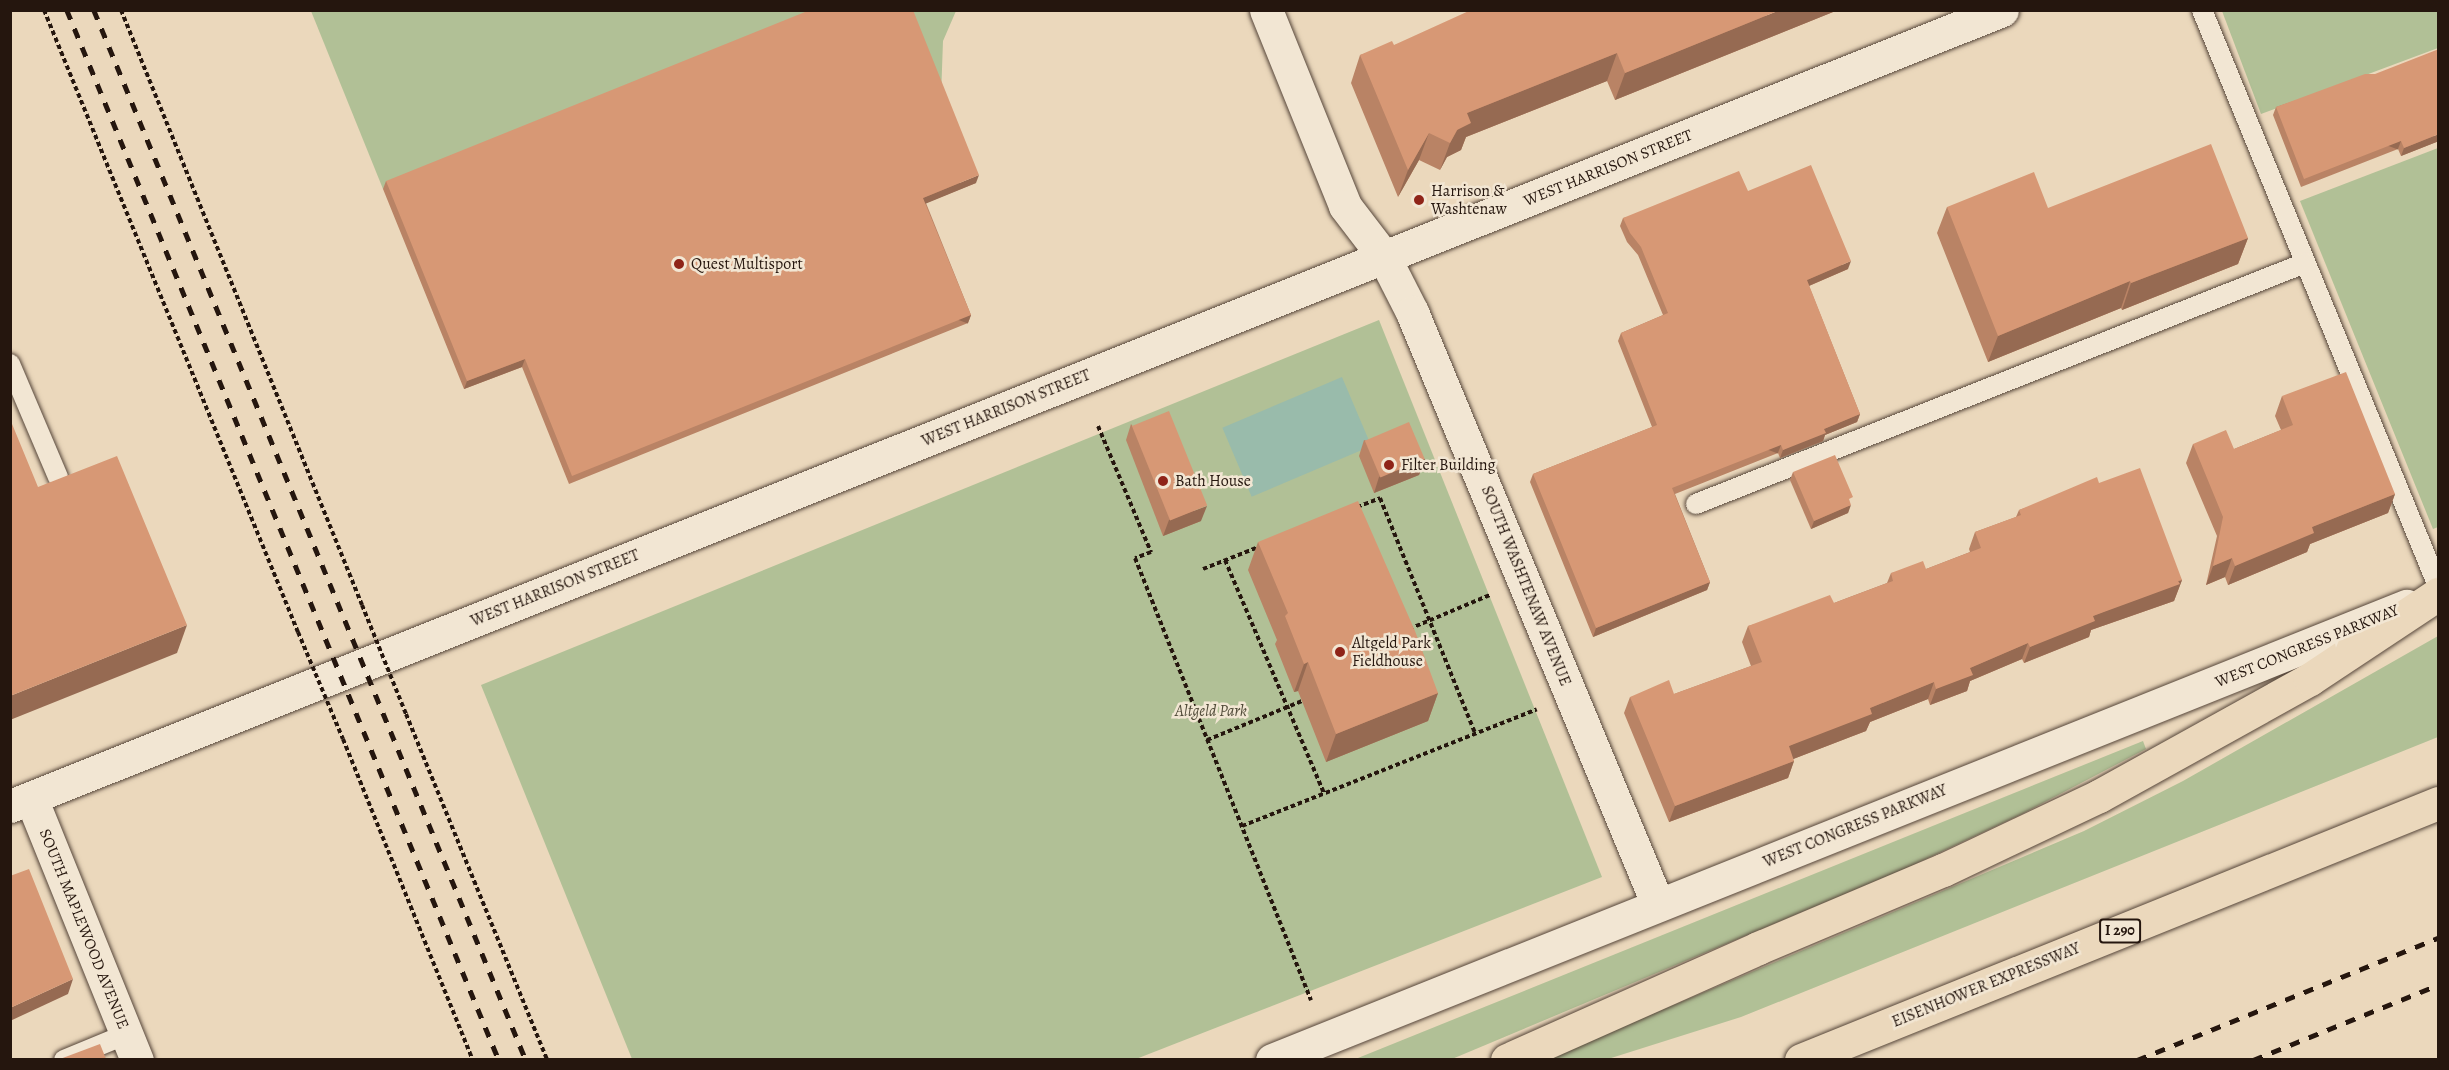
<!DOCTYPE html>
<style>
body{margin:0}
#map{position:relative;width:2449px;height:1070px;overflow:hidden;background:#ebd8bc;font-family:Alegreya,serif}
div>[style]{position:absolute}
[style*='--x']{left:calc(var(--x)*1px);top:calc(var(--y)*1px);width:calc(var(--w)*1px);rotate:calc(var(--a)*1deg)}
.green>*{inset:0;background:#b1c096}
.water>*{inset:0;background:#99bbab;transform-origin:0 0}
.path>*{height:4px;margin-top:-2px;transform-origin:0;background:repeating-linear-gradient(90deg,#25160e 0 4.5px,transparent 0 7.5px)}
.roads{filter:drop-shadow(0 0 2px #56463a) drop-shadow(0 0 2px #56463a)}
.service>*{height:20px;margin:-10px;padding:0 10px;transform-origin:10px;border-radius:10px;background:#f2e6d3}
.minor>*{height:33px;margin:-16.5px;padding:0 16.5px;transform-origin:16.5px;border-radius:16.5px;background:#f2e6d3}
.tertiary>*{height:33px;margin:-16.5px;padding:0 16.5px;transform-origin:16.5px;border-radius:16.5px;background:#f2e6d3}
.motorway>*{height:33px;margin:-16.5px;padding:0 16.5px;transform-origin:16.5px;border-radius:16.5px;background:#ebd8bc}
.rail>*{height:4.5px;margin-top:-2.25px;transform-origin:0;background:repeating-linear-gradient(90deg,#25160e 0 10px,transparent 0 20px)}
.path-bridge>*{height:4px;margin-top:-2px;transform-origin:0;background:repeating-linear-gradient(90deg,#25160e 0 4.5px,transparent 0 7.5px)}
.wall>*{inset:0;background:#b98365}
.shaded-wall>*{inset:0;background:#966a52;transform-origin:0 0}
.building>*{inset:0;background:#d79875;transform-origin:0 0}
.dots>*{width:16px;height:16px;translate:-50% -50%;box-sizing:border-box;border:3px solid #f2e6d3;border-radius:50%}
span{translate:-50% -50%;white-space:nowrap;text-align:center;line-height:1.15;-webkit-text-stroke:5px #f2e6d3;paint-order:stroke}
.shield-label span{padding:2px 4px;background:#f2e6d3;border:2px solid;border-radius:4px;-webkit-text-stroke-width:0}
.shield-label{font-size:15px;color:#25160e;font-weight:700}
.street-label{font-size:16px;color:#25160e}
.poi-label{font-size:16px;color:#25160e}
.left{translate:0 -50%;text-align:left}
.park-label{font-size:16px;color:#4f4937;font-style:italic}
.frame{position:absolute;inset:0;border:12px solid #25160e;pointer-events:none}
</style>
<div id="map">
<div class="green">
<div style="clip-path:polygon(311px 11px,827px 11px,383px 189px)"></div>
<div style="clip-path:polygon(906px 11px,956px 11px,943px 41px,941px 97px)"></div>
<div style="clip-path:polygon(2222px 11px,2438px 11px,2438px 48px,2261px 114px)"></div>
<div style="clip-path:polygon(2438px 148px,2438px 527px,2433px 529px,2300px 201px)"></div>
<div style="clip-path:polygon(1379px 320px,1602px 877px,1136px 1059px,632px 1059px,481px 685px)"></div>
<div style="clip-path:polygon(2438px 636px,2438px 737px,1741px 1017px,1608px 1059px,1544px 1060px,2084px 831px,2183px 781px)"></div>
<div style="clip-path:polygon(2143px 741px,2146px 749px,2022px 814px,1909px 867px,1452px 1059px,1353px 1060px)"></div>
</div>
<div class="water">
<div style="left:1342px;top:377px;width:75px;height:130px;rotate:67deg"></div>
</div>
<div class="path">
<div style="--x:44;--y:10;--w:672;--a:67.79"></div>
<div style="--x:121;--y:10;--w:642;--a:67.95"></div>
<div style="--x:1098;--y:426;--w:137;--a:67.2"></div>
<div style="--x:1151;--y:552;--w:17;--a:159"></div>
<div style="--x:1135;--y:558;--w:476;--a:68.3"></div>
<div style="--x:1357;--y:507;--w:25;--a:-21"></div>
<div style="--x:1380;--y:498;--w:253;--a:68"></div>
<div style="--x:1225;--y:560;--w:253;--a:67"></div>
<div style="--x:1203;--y:569;--w:62;--a:-21.6"></div>
<div style="--x:1409;--y:629;--w:88;--a:-22.8"></div>
<div style="--x:406;--y:714;--w:374;--a:67.8"></div>
<div style="--x:343;--y:739;--w:346;--a:68"></div>
<div style="--x:1207;--y:740;--w:103;--a:-22.3"></div>
<div style="--x:1242;--y:826;--w:317;--a:-21.6"></div>
</div>
<div class="roads">
<div class="service">
<div style="--x:2202;--y:10;--w:622;--a:67.72"></div>
<div style="--x:10;--y:364;--w:123;--a:67"></div>
<div style="--x:1696;--y:504;--w:655;--a:-21.59"></div>
<div style="--x:64;--y:1060;--w:68;--a:-22.4"></div>
</div>
<div class="minor">
<div style="--x:1266;--y:10;--w:211;--a:68"></div>
<div style="--x:1345;--y:206;--w:64;--a:52.6"></div>
<div style="--x:1384;--y:257;--w:62;--a:63"></div>
<div style="--x:1412;--y:312;--w:642;--a:67.47"></div>
<div style="--x:31;--y:798;--w:283;--a:68"></div>
</div>
<div class="tertiary">
<div style="--x:10;--y:806;--w:2145;--a:-21.78"></div>
<div style="--x:1272;--y:1060;--w:1222;--a:-21.82"></div>
</div>
<div class="motorway">
<div style="--x:1507;--y:1060;--w:275;--a:-24"></div>
<div style="--x:1758;--y:948;--w:201;--a:-22.9"></div>
<div style="--x:1943;--y:870;--w:173;--a:-25.4"></div>
<div style="--x:2099;--y:796;--w:241;--a:-29"></div>
<div style="--x:2310;--y:679;--w:154;--a:-33.6"></div>
<div style="--x:1801;--y:1060;--w:687;--a:-21.97"></div>
</div>
</div>
<div class="rail">
<div style="--x:67;--y:10;--w:1135;--a:67.64"></div>
<div style="--x:94;--y:10;--w:1135;--a:67.64"></div>
<div style="--x:2137;--y:1060;--w:325;--a:-22.1"></div>
<div style="--x:2253;--y:1060;--w:200;--a:-22.1"></div>
</div>
<div class="path-bridge">
<div style="--x:362;--y:605;--w:118;--a:68"></div>
<div style="--x:298;--y:632;--w:116;--a:67.2"></div>
</div>
<div class="wall">
<div style="clip-path:polygon(1838px 10px,1615px 100px,1607px 81px,1466px 137px,1461px 150px,1447px 157px,1440px 170px,1419px 160px,1398px 197px,1351px 83px,1360px 55px,1394px 45px)"></div>
<div style="clip-path:polygon(2375px 74px,2439px 141px,2401px 156px,2398px 149px,2301px 187px,2273px 115px,2276px 107px)"></div>
<div style="clip-path:polygon(386px 181px,976px 183px,926px 203px,971px 315px,968px 323px,569px 484px,522px 367px,464px 389px,383px 189px)"></div>
<div style="clip-path:polygon(1748px 191px,1848px 269px,1809px 286px,1860px 414px,1857px 422px,1825px 435px,1823px 441px,1780px 458px,1778px 453px,1675px 494px,1710px 582px,1707px 590px,1593px 637px,1530px 482px,1533px 474px,1652px 427px,1618px 341px,1621px 333px,1663px 315px,1638px 255px,1627px 242px,1620px 226px,1623px 218px)"></div>
<div style="clip-path:polygon(1947px 207px,2048px 208px,2248px 238px,2238px 264px,2122px 310px,2121px 308px,1988px 362px,1937px 233px)"></div>
<div style="clip-path:polygon(2282px 396px,2395px 494px,2388px 513px,2310px 544px,2307px 552px,2228px 585px,2225px 577px,2206px 585px,2217px 536px,2186px 463px,2193px 444px,2234px 449px,2281px 430px,2275px 416px)"></div>
<div style="clip-path:polygon(1131px 424px,1201px 521px,1163px 536px,1126px 440px)"></div>
<div style="clip-path:polygon(1364px 440px,1425px 459px,1419px 475px,1374px 493px,1359px 456px)"></div>
<div style="clip-path:polygon(1793px 472px,1850px 504px,1848px 513px,1811px 529px,1790px 480px)"></div>
<div style="clip-path:polygon(2099px 483px,2182px 580px,2174px 601px,2091px 630px,2089px 637px,2024px 663px,2022px 659px,1970px 681px,1967px 691px,1930px 705px,1928px 699px,1870px 722px,1866px 731px,1793px 759px,1794px 761px,1788px 778px,1669px 822px,1624px 713px,1630px 697px,1674px 694px,1751px 666px,1742px 642px,1748px 626px,1834px 603px,1887px 583px,1891px 573px,1926px 569px,1970px 552px,1969px 549px,1975px 532px,2016px 517px,2019px 510px)"></div>
<div style="clip-path:polygon(1258px 542px,1438px 693px,1428px 721px,1326px 762px,1298px 691px,1294px 692px,1275px 644px,1277px 640px,1248px 570px)"></div>
</div>
<div class="shaded-wall">
<div style="clip-path:polygon(1780px 10px,1838px 10px,1615px 100px,1625px 73px)"></div>
<div style="clip-path:polygon(1617px 53px,1607px 81px,1466px 137px,1461px 150px,1447px 157px,1440px 170px,1450px 143px,1467px 113px)"></div>
<div style="clip-path:polygon(1429px 133px,1419px 160px,1398px 197px,1408px 170px)"></div>
<div style="clip-path:polygon(2439px 134px,2439px 141px,2401px 156px,2404px 148px)"></div>
<div style="left:2401px;top:141px;width:9px;height:104px;rotate:111deg"></div>
<div style="clip-path:polygon(979px 175px,976px 183px,920px 206px,923px 198px)"></div>
<div style="clip-path:polygon(2248px 238px,2238px 264px,2122px 310px,2131px 283px)"></div>
<div style="clip-path:polygon(1851px 261px,1848px 269px,1804px 288px,1807px 280px)"></div>
<div style="clip-path:polygon(2130px 281px,2121px 308px,1988px 362px,1998px 336px)"></div>
<div style="left:971px;top:315px;width:9px;height:430px;rotate:111deg"></div>
<div style="clip-path:polygon(525px 359px,522px 367px,464px 389px,467px 381px)"></div>
<div style="clip-path:polygon(1860px 414px,1857px 422px,1825px 435px,1823px 441px,1780px 458px,1783px 450px,1824px 429px)"></div>
<div style="left:1781px;top:445px;width:9px;height:117px;rotate:111deg"></div>
<div style="clip-path:polygon(1425px 459px,1419px 475px,1374px 493px,1379px 477px)"></div>
<div style="clip-path:polygon(2395px 494px,2388px 513px,2310px 544px,2307px 552px,2228px 585px,2235px 566px,2312px 527px)"></div>
<div style="clip-path:polygon(1851px 505px,1848px 513px,1811px 529px,1814px 521px)"></div>
<div style="clip-path:polygon(1207px 506px,1201px 521px,1163px 536px,1169px 520px)"></div>
<div style="clip-path:polygon(2232px 558px,2225px 577px,2206px 585px,2213px 566px)"></div>
<div style="clip-path:polygon(2182px 580px,2174px 601px,2091px 630px,2089px 637px,2024px 663px,2030px 647px,2093px 616px)"></div>
<div style="clip-path:polygon(1710px 582px,1707px 590px,1593px 637px,1596px 628px)"></div>
<div style="clip-path:polygon(187px 625px,177px 653px,10px 720px,10px 696px)"></div>
<div style="clip-path:polygon(2028px 643px,2022px 659px,1970px 681px,1967px 691px,1930px 705px,1936px 689px,1970px 668px)"></div>
<div style="clip-path:polygon(1308px 662px,1298px 691px,1294px 692px,1304px 664px)"></div>
<div style="clip-path:polygon(1934px 682px,1928px 699px,1870px 722px,1866px 731px,1783px 763px,1789px 746px,1870px 708px)"></div>
<div style="clip-path:polygon(1438px 693px,1428px 721px,1326px 762px,1336px 734px)"></div>
<div style="clip-path:polygon(1794px 761px,1788px 778px,1669px 822px,1675px 806px)"></div>
<div style="clip-path:polygon(73px 979px,68px 994px,10px 1021px,10px 1008px)"></div>
</div>
<div class="building">
<div style="clip-path:polygon(810px 10px,913px 10px,979px 175px,923px 198px,971px 315px,572px 476px,525px 359px,467px 381px,386px 181px)"></div>
<div style="clip-path:polygon(1471px 10px,1780px 10px,1625px 73px,1617px 53px,1467px 113px,1471px 123px,1457px 130px,1450px 143px,1429px 133px,1408px 170px,1360px 55px,1392px 41px,1394px 45px)"></div>
<div style="clip-path:polygon(2439px 49px,2439px 134px,2404px 148px,2401px 141px,2304px 179px,2276px 107px,2365px 74px,2375px 74px)"></div>
<div style="clip-path:polygon(2211px 144px,2248px 238px,2131px 283px,2130px 281px,1998px 336px,1947px 207px,2034px 172px,2048px 208px)"></div>
<div style="clip-path:polygon(1811px 165px,1851px 261px,1807px 280px,1860px 414px,1824px 429px,1826px 433px,1783px 450px,1781px 445px,1672px 488px,1710px 582px,1596px 628px,1533px 474px,1657px 425px,1621px 333px,1668px 313px,1641px 247px,1630px 233px,1623px 218px,1739px 171px,1748px 191px)"></div>
<div style="clip-path:polygon(2346px 372px,2395px 494px,2312px 527px,2314px 533px,2235px 566px,2232px 558px,2213px 566px,2223px 517px,2193px 444px,2226px 430px,2234px 449px,2293px 425px,2282px 396px)"></div>
<div style="left:1169px;top:411px;width:102px;height:40px;rotate:68deg"></div>
<div style="clip-path:polygon(10px 419px,38px 487px,117px 456px,187px 625px,10px 696px)"></div>
<div style="left:1409px;top:422px;width:40px;height:48px;rotate:67deg"></div>
<div style="clip-path:polygon(1835px 455px,1853px 497px,1849px 499px,1851px 505px,1814px 521px,1793px 472px)"></div>
<div style="clip-path:polygon(2140px 468px,2182px 580px,2178px 581px,2180px 584px,2093px 616px,2095px 621px,2030px 647px,2028px 643px,1970px 668px,1973px 675px,1936px 689px,1934px 682px,1870px 708px,1872px 714px,1789px 746px,1794px 761px,1675px 806px,1630px 697px,1669px 680px,1674px 694px,1762px 662px,1748px 626px,1830px 595px,1834px 603px,1893px 581px,1891px 573px,1923px 561px,1926px 569px,1981px 548px,1975px 532px,2021px 515px,2019px 510px,2097px 477px,2099px 483px)"></div>
<div style="clip-path:polygon(1358px 501px,1415px 631px,1438px 693px,1336px 734px,1308px 662px,1304px 664px,1285px 616px,1288px 613px,1258px 542px)"></div>
<div style="clip-path:polygon(29px 869px,73px 979px,10px 1008px,10px 876px)"></div>
<div style="clip-path:polygon(100px 1044px,106px 1059px,60px 1059px)"></div>
</div>
<div class="dots">
<div style="left:1419px;top:200px;background:#8f2418"></div>
<div style="left:679px;top:264px;background:#8f2418"></div>
<div style="left:1389px;top:465px;background:#8f2418"></div>
<div style="left:1163px;top:481px;background:#8f2418"></div>
<div style="left:1340px;top:652px;background:#8f2418"></div>
</div>
<div class="shield-label">
<span style="left:2120px;top:931px">I 290</span>
</div>
<div class="street-label">
<span style="left:1608px;top:168px;rotate:-22deg">WEST HARRISON STREET</span>
<span style="left:1006px;top:408px;rotate:-22deg">WEST HARRISON STREET</span>
<span style="left:1526px;top:586px;rotate:68deg">SOUTH WASHTENAW AVENUE</span>
<span style="left:555px;top:588px;rotate:-22deg">WEST HARRISON STREET</span>
<span style="left:2307px;top:646px;rotate:-22deg">WEST CONGRESS PARKWAY</span>
<span style="left:1855px;top:826px;rotate:-22deg">WEST CONGRESS PARKWAY</span>
<span style="left:84px;top:929px;rotate:68deg">SOUTH MAPLEWOOD AVENUE</span>
<span style="left:1986px;top:985px;rotate:-22deg">EISENHOWER EXPRESSWAY</span>
</div>
<div class="poi-label">
<span class="left" style="left:1431px;top:200px">Harrison &amp;<br>Washtenaw</span>
<span class="left" style="left:691px;top:264px">Quest Multisport</span>
<span class="left" style="left:1401px;top:465px">Filter Building</span>
<span class="left" style="left:1175px;top:481px">Bath House</span>
<span class="left" style="left:1352px;top:652px">Altgeld Park<br>Fieldhouse</span>
</div>
<div class="park-label">
<span style="left:1211px;top:711px">Altgeld Park</span>
</div>
<div class="frame"></div>
</div>
